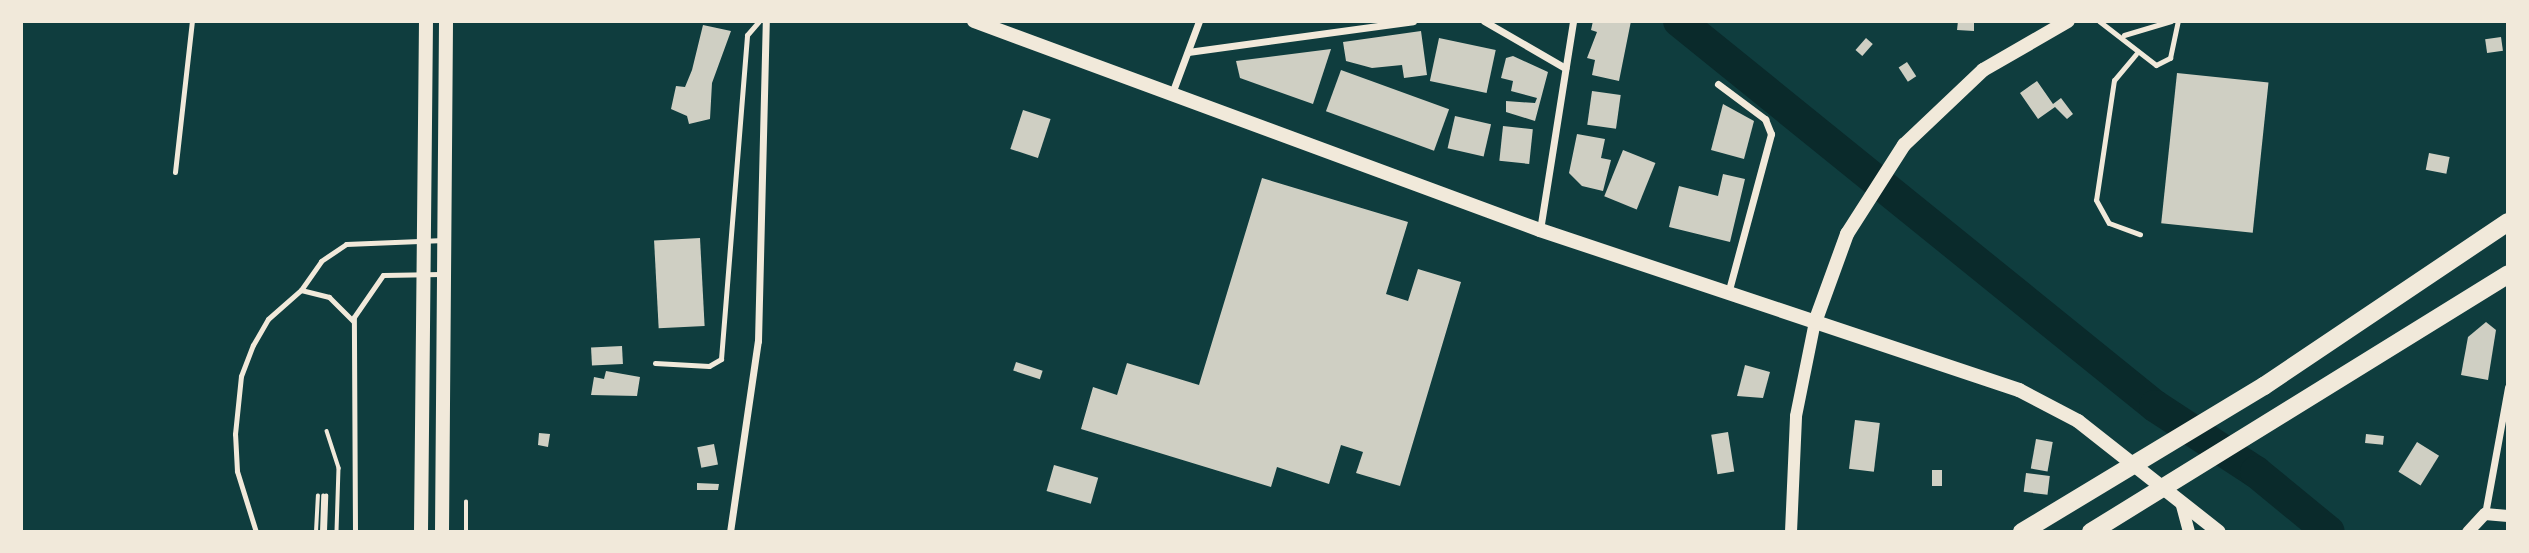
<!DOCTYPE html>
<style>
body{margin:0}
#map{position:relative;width:2529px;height:553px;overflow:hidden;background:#0f3d3e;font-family:Arial,sans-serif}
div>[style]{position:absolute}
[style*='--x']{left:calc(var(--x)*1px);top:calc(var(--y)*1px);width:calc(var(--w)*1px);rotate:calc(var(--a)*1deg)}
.river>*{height:32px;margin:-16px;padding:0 16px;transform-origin:16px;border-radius:16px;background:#0a2a2b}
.building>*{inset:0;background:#cfcfc3;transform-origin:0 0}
.path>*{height:3.5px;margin:-1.75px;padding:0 1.75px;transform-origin:1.75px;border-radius:1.75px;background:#f1e9da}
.service>*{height:5px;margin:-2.5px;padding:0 2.5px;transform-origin:2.5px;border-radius:2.5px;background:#f1e9da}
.minor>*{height:7px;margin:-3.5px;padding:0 3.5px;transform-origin:3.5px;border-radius:3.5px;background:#f1e9da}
.tertiary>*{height:12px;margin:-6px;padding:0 6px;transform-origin:6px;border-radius:6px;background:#f1e9da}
.secondary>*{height:14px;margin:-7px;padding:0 7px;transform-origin:7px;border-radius:7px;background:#f1e9da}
.trunk>*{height:18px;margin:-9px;padding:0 9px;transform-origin:9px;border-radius:9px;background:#f1e9da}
span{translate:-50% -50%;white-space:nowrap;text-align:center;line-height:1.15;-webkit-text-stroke:5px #f1e9da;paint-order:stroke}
.frame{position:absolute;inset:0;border:23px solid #f1e9da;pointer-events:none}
</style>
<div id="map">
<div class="river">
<div style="--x:1679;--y:21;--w:612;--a:38.97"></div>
<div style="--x:2155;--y:406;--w:121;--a:33.2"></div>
<div style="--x:2256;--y:472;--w:94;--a:39.4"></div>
</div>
<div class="building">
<div style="clip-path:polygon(1593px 21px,1631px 21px,1619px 81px,1592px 75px,1595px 60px,1587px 58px,1597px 32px,1591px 30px)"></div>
<div style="clip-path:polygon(1958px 21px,1974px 21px,1974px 31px,1957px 30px)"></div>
<div style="clip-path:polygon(703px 25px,731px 31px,712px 83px,710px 119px,689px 124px,687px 116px,671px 109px,676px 86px,685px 87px,692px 70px)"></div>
<div style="clip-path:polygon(1421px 31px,1427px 75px,1404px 78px,1402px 65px,1372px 68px,1346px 61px,1343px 42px)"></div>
<div style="left:2501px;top:37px;width:14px;height:16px;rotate:82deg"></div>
<div style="left:1439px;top:38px;width:58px;height:44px;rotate:12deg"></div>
<div style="left:1866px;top:38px;width:9px;height:16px;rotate:41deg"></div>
<div style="clip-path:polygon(1331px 49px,1313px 104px,1240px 78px,1236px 61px)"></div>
<div style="clip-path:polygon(1513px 56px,1548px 72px,1535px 121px,1506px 112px,1506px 101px,1535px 103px,1537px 98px,1511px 91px,1513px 81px,1501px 78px,1506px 58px)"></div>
<div style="left:1907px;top:62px;width:17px;height:10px;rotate:57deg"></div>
<div style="left:1341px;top:70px;width:115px;height:44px;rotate:20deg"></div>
<div style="left:2177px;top:73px;width:92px;height:151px;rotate:6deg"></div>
<div style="clip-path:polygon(2037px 81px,2053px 104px,2061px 98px,2073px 114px,2067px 119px,2055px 107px,2038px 119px,2020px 93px)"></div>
<div style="left:1592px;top:91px;width:29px;height:34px;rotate:8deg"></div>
<div style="clip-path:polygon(1723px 104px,1754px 121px,1744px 159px,1711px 150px)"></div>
<div style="left:1023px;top:110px;width:29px;height:41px;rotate:18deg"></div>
<div style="left:1455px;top:116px;width:37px;height:33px;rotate:13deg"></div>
<div style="left:1503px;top:126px;width:30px;height:35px;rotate:6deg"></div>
<div style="clip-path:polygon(1577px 134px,1605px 139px,1601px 158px,1611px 160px,1603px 191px,1582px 186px,1569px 173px)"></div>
<div style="left:1623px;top:150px;width:35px;height:50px;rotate:22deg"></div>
<div style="left:2429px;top:153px;width:21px;height:17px;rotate:11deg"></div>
<div style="clip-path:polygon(1723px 174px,1745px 179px,1730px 242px,1669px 227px,1679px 186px,1718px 196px)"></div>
<div style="clip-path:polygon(1262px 178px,1408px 222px,1386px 294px,1408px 301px,1418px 269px,1461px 282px,1400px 486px,1356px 473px,1363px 452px,1341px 445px,1329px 484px,1277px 467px,1271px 487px,1081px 429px,1093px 387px,1117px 395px,1127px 363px,1199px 385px)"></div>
<div style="left:700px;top:238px;width:88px;height:46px;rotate:87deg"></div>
<div style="clip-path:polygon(2486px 322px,2496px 330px,2488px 380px,2461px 375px,2468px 337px)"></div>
<div style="left:622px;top:346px;width:18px;height:31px;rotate:87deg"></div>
<div style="left:1016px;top:362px;width:28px;height:9px;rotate:18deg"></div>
<div style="clip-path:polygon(1745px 365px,1770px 372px,1763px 398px,1737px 396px)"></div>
<div style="clip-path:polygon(606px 371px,640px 377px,637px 396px,591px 395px,594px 377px,604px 379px)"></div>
<div style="left:1855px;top:420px;width:25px;height:49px;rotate:7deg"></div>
<div style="left:1728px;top:432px;width:40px;height:17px;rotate:81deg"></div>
<div style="clip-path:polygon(539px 433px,550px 434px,548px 447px,538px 445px)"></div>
<div style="left:2366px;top:434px;width:18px;height:9px;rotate:6deg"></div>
<div style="left:2036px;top:439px;width:17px;height:30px;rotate:10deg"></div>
<div style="left:2417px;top:442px;width:26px;height:35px;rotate:32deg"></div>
<div style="left:714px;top:444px;width:21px;height:17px;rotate:79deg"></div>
<div style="left:1054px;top:465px;width:46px;height:27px;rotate:16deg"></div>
<div style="left:1932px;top:470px;width:10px;height:16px"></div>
<div style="left:2026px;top:473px;width:24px;height:19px;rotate:7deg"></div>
<div style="clip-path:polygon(697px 483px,719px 484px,718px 490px,697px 490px)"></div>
</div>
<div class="path">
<div style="--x:327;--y:431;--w:39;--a:72"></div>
<div style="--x:339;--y:468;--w:64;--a:91.8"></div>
<div style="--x:316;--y:532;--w:36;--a:-87"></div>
<div style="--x:322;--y:532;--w:36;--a:-88"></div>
<div style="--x:325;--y:532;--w:36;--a:-88"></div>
<div style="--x:466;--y:532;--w:30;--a:-90"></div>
</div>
<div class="service">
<div style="--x:2099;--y:21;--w:72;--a:37.7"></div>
<div style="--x:2156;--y:65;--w:16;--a:-27"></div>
<div style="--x:2170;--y:58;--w:38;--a:-78"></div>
<div style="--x:2124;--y:35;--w:49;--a:-16.6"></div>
<div style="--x:2136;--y:54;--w:34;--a:130"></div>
<div style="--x:2114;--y:80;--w:121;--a:98.5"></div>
<div style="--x:2096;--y:200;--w:26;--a:61"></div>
<div style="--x:2109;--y:223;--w:33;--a:20"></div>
<div style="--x:175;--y:172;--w:152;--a:-83.6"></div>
<div style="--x:301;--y:290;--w:35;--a:-55"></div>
<div style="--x:321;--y:261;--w:30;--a:-34"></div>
<div style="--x:346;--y:244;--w:98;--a:-2.3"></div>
<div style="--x:655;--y:363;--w:54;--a:3.2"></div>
<div style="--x:709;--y:366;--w:14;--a:-30"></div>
<div style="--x:721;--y:359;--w:325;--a:-85.4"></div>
<div style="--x:747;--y:35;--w:18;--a:-49"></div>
<div style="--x:256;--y:532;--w:64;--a:-107.3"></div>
<div style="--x:237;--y:471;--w:37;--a:-93"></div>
<div style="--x:235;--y:434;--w:58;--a:-84.1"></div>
<div style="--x:241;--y:376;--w:33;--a:-69"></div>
<div style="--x:253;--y:345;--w:30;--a:-60"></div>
<div style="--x:268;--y:319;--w:44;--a:-41.3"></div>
<div style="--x:301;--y:290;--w:29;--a:14"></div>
<div style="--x:329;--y:297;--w:34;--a:45"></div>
<div style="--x:355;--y:532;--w:215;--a:-90.3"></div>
<div style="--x:354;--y:317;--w:51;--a:-55.4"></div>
<div style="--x:383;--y:275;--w:58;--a:-1"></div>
</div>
<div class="minor">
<div style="--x:1484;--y:21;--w:94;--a:30.1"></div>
<div style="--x:1188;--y:52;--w:227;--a:-7.8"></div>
<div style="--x:1718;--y:84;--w:59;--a:36.7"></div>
<div style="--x:1765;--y:119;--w:16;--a:68"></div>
<div style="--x:1771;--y:134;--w:165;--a:105.1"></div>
<div style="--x:1171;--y:96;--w:80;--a:-69.5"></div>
<div style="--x:1540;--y:230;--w:212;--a:-81"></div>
<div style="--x:2485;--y:514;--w:129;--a:-79.7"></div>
<div style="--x:730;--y:532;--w:193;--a:-81.7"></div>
<div style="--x:758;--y:341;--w:320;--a:-88.6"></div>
</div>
<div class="tertiary">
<div style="--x:2181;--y:502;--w:31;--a:75"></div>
<div style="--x:1791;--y:532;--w:116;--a:-87.5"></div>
<div style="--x:1796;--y:416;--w:96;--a:-78.6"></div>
<div style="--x:2468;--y:532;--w:25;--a:-47"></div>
<div style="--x:2485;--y:514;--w:23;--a:5"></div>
</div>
<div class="secondary">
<div style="--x:974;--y:21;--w:603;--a:20.27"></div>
<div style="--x:1540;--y:230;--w:505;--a:18.47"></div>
<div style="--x:2019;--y:390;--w:67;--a:27.7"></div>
<div style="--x:2078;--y:421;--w:179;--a:38.2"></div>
<div style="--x:1815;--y:322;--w:94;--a:-70"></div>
<div style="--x:1847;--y:234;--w:106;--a:-57.4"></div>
<div style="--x:1904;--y:145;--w:109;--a:-43.5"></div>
<div style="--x:1983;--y:70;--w:98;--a:-30"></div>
<div style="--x:421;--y:532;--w:511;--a:-89.44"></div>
<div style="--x:442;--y:532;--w:511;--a:-89.55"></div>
</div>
<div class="trunk">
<div style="--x:2022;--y:532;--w:283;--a:-31.1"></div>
<div style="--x:2264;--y:386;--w:294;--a:-33.9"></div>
<div style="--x:2091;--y:532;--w:490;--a:-31.7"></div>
</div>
<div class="frame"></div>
</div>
